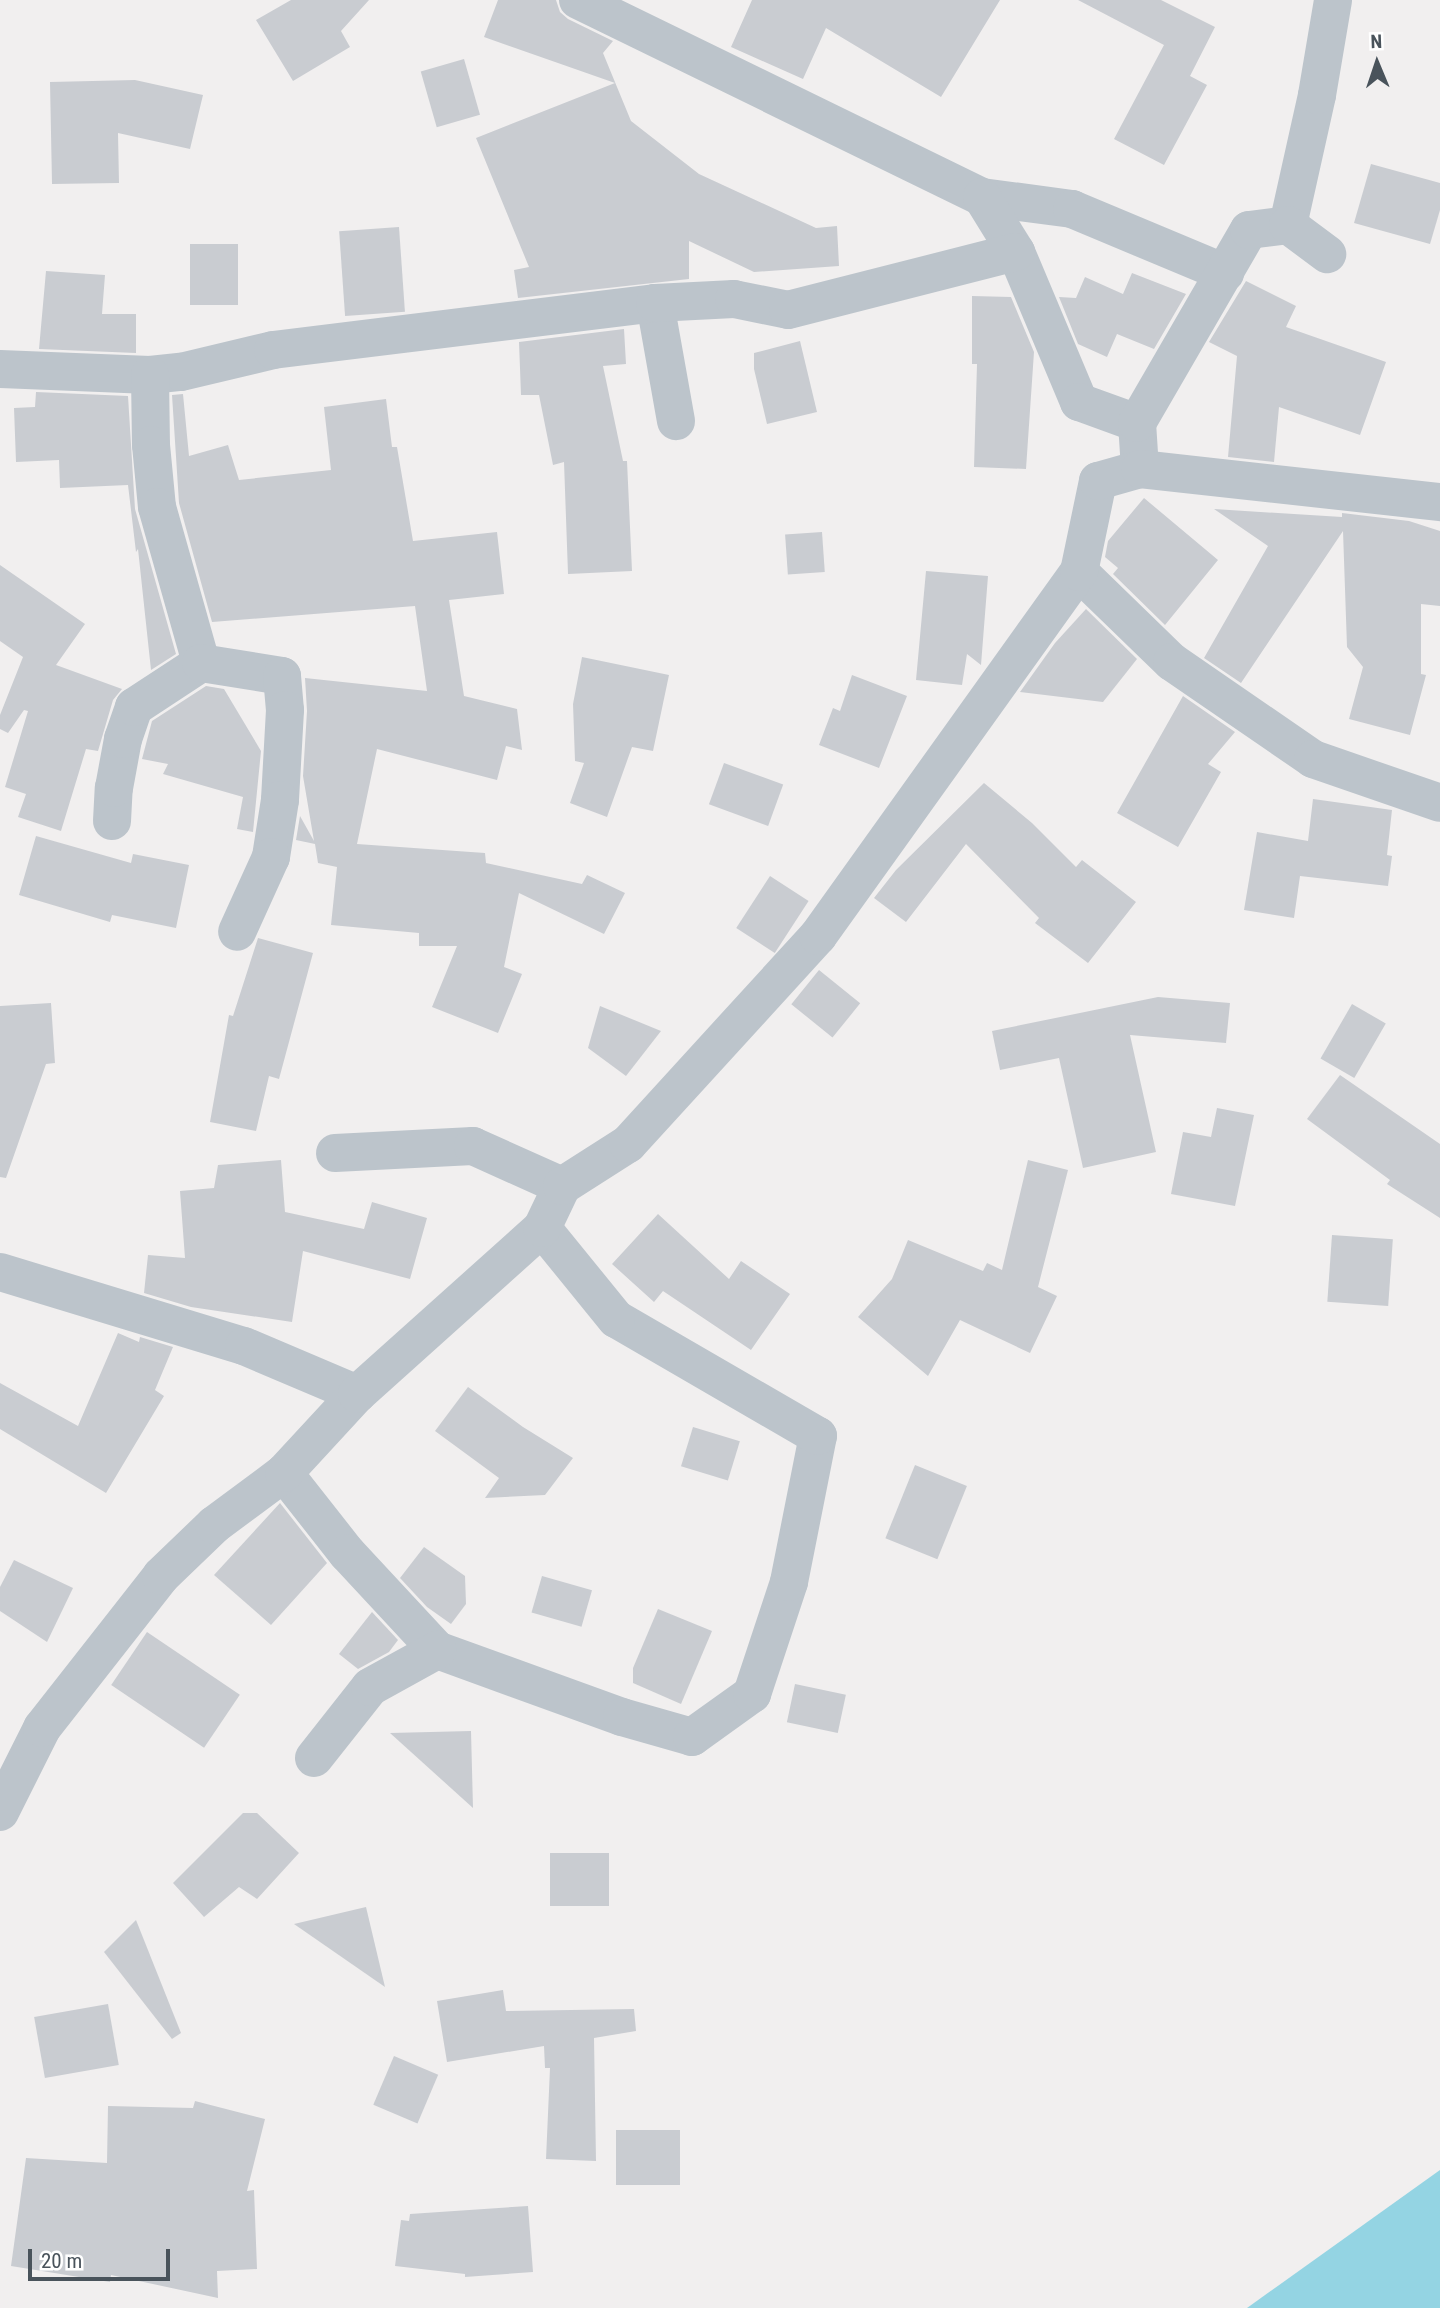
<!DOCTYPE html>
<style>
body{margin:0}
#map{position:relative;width:1440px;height:2308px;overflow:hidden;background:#f1efef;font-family:"Roboto Condensed",sans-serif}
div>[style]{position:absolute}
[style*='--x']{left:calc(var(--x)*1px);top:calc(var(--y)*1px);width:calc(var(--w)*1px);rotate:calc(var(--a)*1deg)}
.water>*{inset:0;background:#94d4e3}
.building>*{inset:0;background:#c9ccd1;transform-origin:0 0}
.minor>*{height:38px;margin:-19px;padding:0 19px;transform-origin:19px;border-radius:19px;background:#bcc4cb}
span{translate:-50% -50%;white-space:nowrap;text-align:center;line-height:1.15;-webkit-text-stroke:6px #fff;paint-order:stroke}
.north{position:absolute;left:1342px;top:28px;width:70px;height:70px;-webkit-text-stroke:5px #fff;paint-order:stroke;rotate:358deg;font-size:19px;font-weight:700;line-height:28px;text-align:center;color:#49535b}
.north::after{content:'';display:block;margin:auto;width:24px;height:32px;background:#49535b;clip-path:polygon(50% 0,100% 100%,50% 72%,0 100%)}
.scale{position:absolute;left:28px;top:2249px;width:142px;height:32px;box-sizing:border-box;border:4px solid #49535b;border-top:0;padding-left:9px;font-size:21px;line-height:24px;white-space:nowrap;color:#49535b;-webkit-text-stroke:5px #fff;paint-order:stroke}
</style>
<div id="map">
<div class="water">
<div style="clip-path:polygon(1440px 2170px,1440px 2308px,1247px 2308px)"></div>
</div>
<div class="building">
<div style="clip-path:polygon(291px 0,369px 0,341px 31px,350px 47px,293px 81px,256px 20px)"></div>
<div style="clip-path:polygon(498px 0,556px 0,560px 12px,568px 19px,613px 41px,603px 53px,631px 121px,699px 174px,816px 228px,837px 226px,839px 266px,754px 272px,689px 241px,689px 279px,518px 298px,514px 270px,529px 267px,476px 138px,615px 83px,484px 37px)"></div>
<div style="clip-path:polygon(752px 0,1000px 0,941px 97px,826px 28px,803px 79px,731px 47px)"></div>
<div style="clip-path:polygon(1078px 0,1161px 0,1215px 27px,1190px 76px,1207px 85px,1164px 165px,1114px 139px,1164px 45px)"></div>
<div style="left:464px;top:59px;width:58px;height:45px;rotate:74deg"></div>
<div style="clip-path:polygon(135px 80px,203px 95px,190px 149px,118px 133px,119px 183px,52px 184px,50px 82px)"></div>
<div style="clip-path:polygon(1371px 164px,1440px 183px,1440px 210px,1430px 244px,1354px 223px)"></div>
<div style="left:399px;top:227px;width:85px;height:60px;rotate:86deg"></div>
<div style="left:190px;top:244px;width:48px;height:61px"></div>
<div style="clip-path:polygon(46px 271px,105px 275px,102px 314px,136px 314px,136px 353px,39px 349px)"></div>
<div style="clip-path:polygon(1132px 273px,1186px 294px,1154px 349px,1117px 334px,1107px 357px,1078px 344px,1059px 297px,1076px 298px,1085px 277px,1123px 294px)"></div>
<div style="clip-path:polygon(1246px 281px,1296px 306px,1286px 327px,1386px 362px,1360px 435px,1279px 407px,1274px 462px,1228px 457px,1237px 356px,1209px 342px)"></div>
<div style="clip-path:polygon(972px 296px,1011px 297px,1034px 352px,1026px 469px,974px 467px,977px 364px,972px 364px)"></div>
<div style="clip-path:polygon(624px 329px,626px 364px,603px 366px,623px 461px,627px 461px,632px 571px,568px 574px,564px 462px,553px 465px,539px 395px,521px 395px,519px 342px)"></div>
<div style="clip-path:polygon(800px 341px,817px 412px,767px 424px,754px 369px,754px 353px)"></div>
<div style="clip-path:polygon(36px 392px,128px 396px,135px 509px,176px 654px,151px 670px,138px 549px,136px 552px,128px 485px,60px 488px,59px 460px,16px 462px,14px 408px,35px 407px)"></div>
<div style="clip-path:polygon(183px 394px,189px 456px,228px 445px,239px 480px,331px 470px,324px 407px,386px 399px,392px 447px,397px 447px,413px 541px,497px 532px,504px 594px,449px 600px,464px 696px,517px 709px,522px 750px,506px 746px,497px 780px,377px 749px,357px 844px,485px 853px,486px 863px,582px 884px,587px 875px,625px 893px,604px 934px,519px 893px,504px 967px,522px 974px,498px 1033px,432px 1007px,457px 946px,419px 946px,419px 933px,331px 925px,337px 867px,318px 863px,315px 844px,296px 840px,300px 816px,314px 841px,303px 776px,307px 711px,305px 678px,427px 691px,415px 606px,212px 622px,179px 503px,172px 395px)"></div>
<div style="clip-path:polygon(1144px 498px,1218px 560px,1165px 625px,1113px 574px,1118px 568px,1105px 557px,1108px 541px)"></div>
<div style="clip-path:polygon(1214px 509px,1342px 517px,1342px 513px,1409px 521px,1440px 531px,1440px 606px,1421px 604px,1421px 674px,1426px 675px,1410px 735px,1349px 719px,1363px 667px,1347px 647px,1343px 531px,1241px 683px,1204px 658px,1268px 546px)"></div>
<div style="left:822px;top:532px;width:40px;height:37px;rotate:86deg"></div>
<div style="clip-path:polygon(0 565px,85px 624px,56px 665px,122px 689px,113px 700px,98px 751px,86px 749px,61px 831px,18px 817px,26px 794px,5px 787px,28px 711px,24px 710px,8px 733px,0 729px,0 715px,23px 657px,0 641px)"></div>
<div style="clip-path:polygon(926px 571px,988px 576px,981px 665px,967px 654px,962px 685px,916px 680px)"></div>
<div style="clip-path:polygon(1086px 609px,1137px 659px,1103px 702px,1020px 692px,1055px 643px)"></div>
<div style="clip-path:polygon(582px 657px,669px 675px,653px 751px,632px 747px,607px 817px,570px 803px,584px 763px,575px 761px,573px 704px)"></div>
<div style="clip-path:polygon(852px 675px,907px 696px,879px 768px,819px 745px,833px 708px,840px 711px)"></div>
<div style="clip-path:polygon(206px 686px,224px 689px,261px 751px,253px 832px,237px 829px,243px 797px,163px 774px,168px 764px,142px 759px,152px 721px)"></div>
<div style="clip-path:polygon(1183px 696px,1235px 732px,1208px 764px,1221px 772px,1178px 847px,1117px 813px)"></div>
<div style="left:724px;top:763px;width:63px;height:44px;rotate:20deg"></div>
<div style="clip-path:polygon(984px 783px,1032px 823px,1076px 867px,1082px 860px,1136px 902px,1088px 963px,1035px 923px,1039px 918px,966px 844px,906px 922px,874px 898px,896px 870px)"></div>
<div style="clip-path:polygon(1313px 799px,1392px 810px,1387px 855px,1392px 856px,1388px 886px,1300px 876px,1294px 918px,1244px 910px,1257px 832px,1308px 841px)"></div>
<div style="clip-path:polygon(36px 836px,131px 863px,133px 854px,189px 865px,176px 928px,112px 915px,110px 922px,19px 895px)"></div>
<div style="left:770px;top:876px;width:46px;height:62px;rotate:33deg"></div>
<div style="clip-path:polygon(258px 938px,313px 953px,279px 1079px,269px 1076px,256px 1131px,210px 1122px,229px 1015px,233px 1016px)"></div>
<div style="left:819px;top:970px;width:53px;height:44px;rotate:39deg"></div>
<div style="clip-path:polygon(1158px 997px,1230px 1003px,1226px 1043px,1130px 1035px,1156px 1152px,1083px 1168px,1059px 1058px,1000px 1070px,992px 1031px)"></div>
<div style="clip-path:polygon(51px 1003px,55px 1063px,46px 1064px,6px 1178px,0 1177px,0 1006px)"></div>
<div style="left:1352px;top:1004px;width:39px;height:63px;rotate:30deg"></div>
<div style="clip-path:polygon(600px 1006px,661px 1031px,626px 1076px,588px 1048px)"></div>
<div style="clip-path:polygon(1340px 1075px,1440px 1144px,1440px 1218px,1387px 1184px,1390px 1180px,1307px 1119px)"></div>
<div style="clip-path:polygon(1217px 1108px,1254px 1115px,1235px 1206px,1171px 1194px,1183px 1132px,1211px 1137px)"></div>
<div style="clip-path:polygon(281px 1160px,285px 1212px,364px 1229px,372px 1202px,427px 1218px,410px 1279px,303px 1251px,292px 1322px,191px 1307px,144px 1293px,148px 1255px,185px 1258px,180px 1191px,214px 1188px,218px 1165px)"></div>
<div style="clip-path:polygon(1028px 1160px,1068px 1170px,1038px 1287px,1057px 1296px,1030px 1353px,960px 1320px,928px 1376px,858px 1317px,892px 1279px,908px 1240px,983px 1271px,987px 1263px,1002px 1270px)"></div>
<div style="clip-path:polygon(658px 1214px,729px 1279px,741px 1261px,790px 1294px,751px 1350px,663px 1291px,654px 1302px,612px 1264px)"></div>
<div style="left:1332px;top:1235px;width:61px;height:67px;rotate:4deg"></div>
<div style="clip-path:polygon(118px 1333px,139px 1342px,140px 1337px,173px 1347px,155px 1390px,164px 1396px,106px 1493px,0 1429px,0 1383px,78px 1426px)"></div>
<div style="clip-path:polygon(468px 1387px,523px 1427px,573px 1458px,545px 1495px,485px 1498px,499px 1478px,435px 1431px)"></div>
<div style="left:693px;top:1427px;width:49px;height:41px;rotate:17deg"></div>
<div style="left:915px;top:1465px;width:56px;height:79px;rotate:22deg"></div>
<div style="clip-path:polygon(280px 1503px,327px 1563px,271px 1625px,214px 1575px)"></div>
<div style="clip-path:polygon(424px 1547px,465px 1576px,466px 1604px,451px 1624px,427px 1607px,400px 1578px)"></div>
<div style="clip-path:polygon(14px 1560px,73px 1588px,47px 1642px,0 1611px,0 1587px)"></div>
<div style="left:542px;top:1576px;width:52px;height:38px;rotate:16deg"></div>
<div style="clip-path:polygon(658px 1609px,712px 1631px,681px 1704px,633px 1683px,633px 1668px)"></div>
<div style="clip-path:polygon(372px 1612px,398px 1640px,389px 1652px,358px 1669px,339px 1654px)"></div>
<div style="left:147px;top:1632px;width:112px;height:64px;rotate:34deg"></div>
<div style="left:795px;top:1684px;width:52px;height:39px;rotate:12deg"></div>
<div style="clip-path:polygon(471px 1731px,473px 1808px,390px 1733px)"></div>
<div style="clip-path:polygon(243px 1813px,257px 1813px,299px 1853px,257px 1899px,239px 1887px,204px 1917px,173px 1883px)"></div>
<div style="left:609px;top:1853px;width:53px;height:59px;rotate:90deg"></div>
<div style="clip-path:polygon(366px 1907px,385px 1987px,294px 1924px)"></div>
<div style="clip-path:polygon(136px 1920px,181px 2033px,172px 2039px,104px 1952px)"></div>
<div style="clip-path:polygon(503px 1990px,506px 2011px,634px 2009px,636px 2031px,594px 2038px,596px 2161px,546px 2159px,550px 2068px,545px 2068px,544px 2046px,447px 2062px,437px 2001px)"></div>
<div style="left:108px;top:2004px;width:62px;height:75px;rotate:80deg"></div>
<div style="left:394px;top:2056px;width:48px;height:53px;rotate:23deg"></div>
<div style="clip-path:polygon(195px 2101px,265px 2119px,247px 2191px,254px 2190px,257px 2269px,217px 2271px,218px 2298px,111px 2275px,110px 2282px,11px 2266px,26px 2158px,107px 2163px,108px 2106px,193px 2108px)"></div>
<div style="left:616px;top:2130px;width:64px;height:55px"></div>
<div style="clip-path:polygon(528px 2206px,533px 2272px,465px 2277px,465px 2274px,395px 2266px,401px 2220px,409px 2221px,410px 2214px)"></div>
</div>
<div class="minor">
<div style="--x:578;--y:0;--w:449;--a:26"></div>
<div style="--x:982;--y:197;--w:91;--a:7.6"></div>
<div style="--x:1072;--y:209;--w:166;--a:22.7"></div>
<div style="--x:982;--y:197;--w:65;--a:58.3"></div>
<div style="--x:1016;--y:252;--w:163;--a:67.2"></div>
<div style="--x:1079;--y:402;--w:62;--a:19.9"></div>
<div style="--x:1288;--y:225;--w:133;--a:-77.4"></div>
<div style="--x:1317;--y:95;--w:96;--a:-80.4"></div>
<div style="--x:655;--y:303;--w:120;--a:79.9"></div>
<div style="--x:0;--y:369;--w:150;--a:2.3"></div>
<div style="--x:150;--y:375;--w:31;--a:-6"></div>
<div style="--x:181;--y:372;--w:95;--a:-13.4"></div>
<div style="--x:273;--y:350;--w:385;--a:-7"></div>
<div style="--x:655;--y:303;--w:79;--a:-2.9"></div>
<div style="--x:734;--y:299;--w:55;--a:11.5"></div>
<div style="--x:788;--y:310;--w:235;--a:-14.3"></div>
<div style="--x:150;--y:375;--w:70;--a:89.2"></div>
<div style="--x:151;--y:445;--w:62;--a:84.5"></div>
<div style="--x:157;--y:507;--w:162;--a:74.2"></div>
<div style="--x:1140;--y:469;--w:46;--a:-93.7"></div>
<div style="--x:1137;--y:423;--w:223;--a:-59.9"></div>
<div style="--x:1249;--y:230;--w:39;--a:-7"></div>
<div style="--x:1288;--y:225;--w:49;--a:36.6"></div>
<div style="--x:1079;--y:572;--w:129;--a:44.1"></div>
<div style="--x:1172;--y:662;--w:171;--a:34.5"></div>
<div style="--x:1313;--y:759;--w:134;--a:19.1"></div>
<div style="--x:112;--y:821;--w:33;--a:-87"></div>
<div style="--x:114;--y:788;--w:50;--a:-79.6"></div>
<div style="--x:123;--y:739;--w:34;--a:-71"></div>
<div style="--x:134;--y:707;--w:80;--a:-33.3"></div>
<div style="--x:201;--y:663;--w:82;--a:9.1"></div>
<div style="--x:282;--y:676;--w:34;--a:85"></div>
<div style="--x:285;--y:710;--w:90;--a:93.2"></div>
<div style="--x:280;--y:800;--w:58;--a:99"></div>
<div style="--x:271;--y:857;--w:82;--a:114.4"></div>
<div style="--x:335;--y:1153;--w:138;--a:-2.9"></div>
<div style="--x:473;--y:1146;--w:98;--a:24.2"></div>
<div style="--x:0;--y:1272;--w:255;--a:16.9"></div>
<div style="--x:244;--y:1346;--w:123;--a:23"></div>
<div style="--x:284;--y:1473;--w:102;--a:51.8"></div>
<div style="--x:347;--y:1553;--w:132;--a:47.1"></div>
<div style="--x:437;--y:1650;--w:197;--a:19.9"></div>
<div style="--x:622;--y:1717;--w:73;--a:15.9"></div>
<div style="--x:692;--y:1737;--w:74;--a:-35.6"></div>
<div style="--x:752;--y:1694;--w:118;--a:-71.7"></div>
<div style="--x:789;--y:1582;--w:149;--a:-78.8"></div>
<div style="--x:818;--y:1436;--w:233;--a:-149.9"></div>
<div style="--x:616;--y:1319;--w:117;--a:-129.1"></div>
<div style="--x:314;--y:1758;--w:90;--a:-51.7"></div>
<div style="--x:370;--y:1687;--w:77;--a:-28.9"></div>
<div style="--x:0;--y:1812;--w:94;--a:-63.4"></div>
<div style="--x:42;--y:1728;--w:193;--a:-51.9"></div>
<div style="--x:161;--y:1576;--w:74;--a:-43.9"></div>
<div style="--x:214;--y:1525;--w:87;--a:-36.6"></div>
<div style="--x:284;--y:1473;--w:108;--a:-47.3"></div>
<div style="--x:357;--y:1394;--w:249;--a:-41.9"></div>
<div style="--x:542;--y:1228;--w:47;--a:-64.5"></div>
<div style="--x:562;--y:1186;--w:78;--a:-32.5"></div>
<div style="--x:628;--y:1144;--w:282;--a:-47.6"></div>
<div style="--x:818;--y:936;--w:448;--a:-54.4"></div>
<div style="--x:1079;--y:572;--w:93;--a:-78.2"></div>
<div style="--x:1098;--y:481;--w:44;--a:-15.9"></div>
<div style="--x:1140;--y:469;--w:302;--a:6.3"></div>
</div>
<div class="north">N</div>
<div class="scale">20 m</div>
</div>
